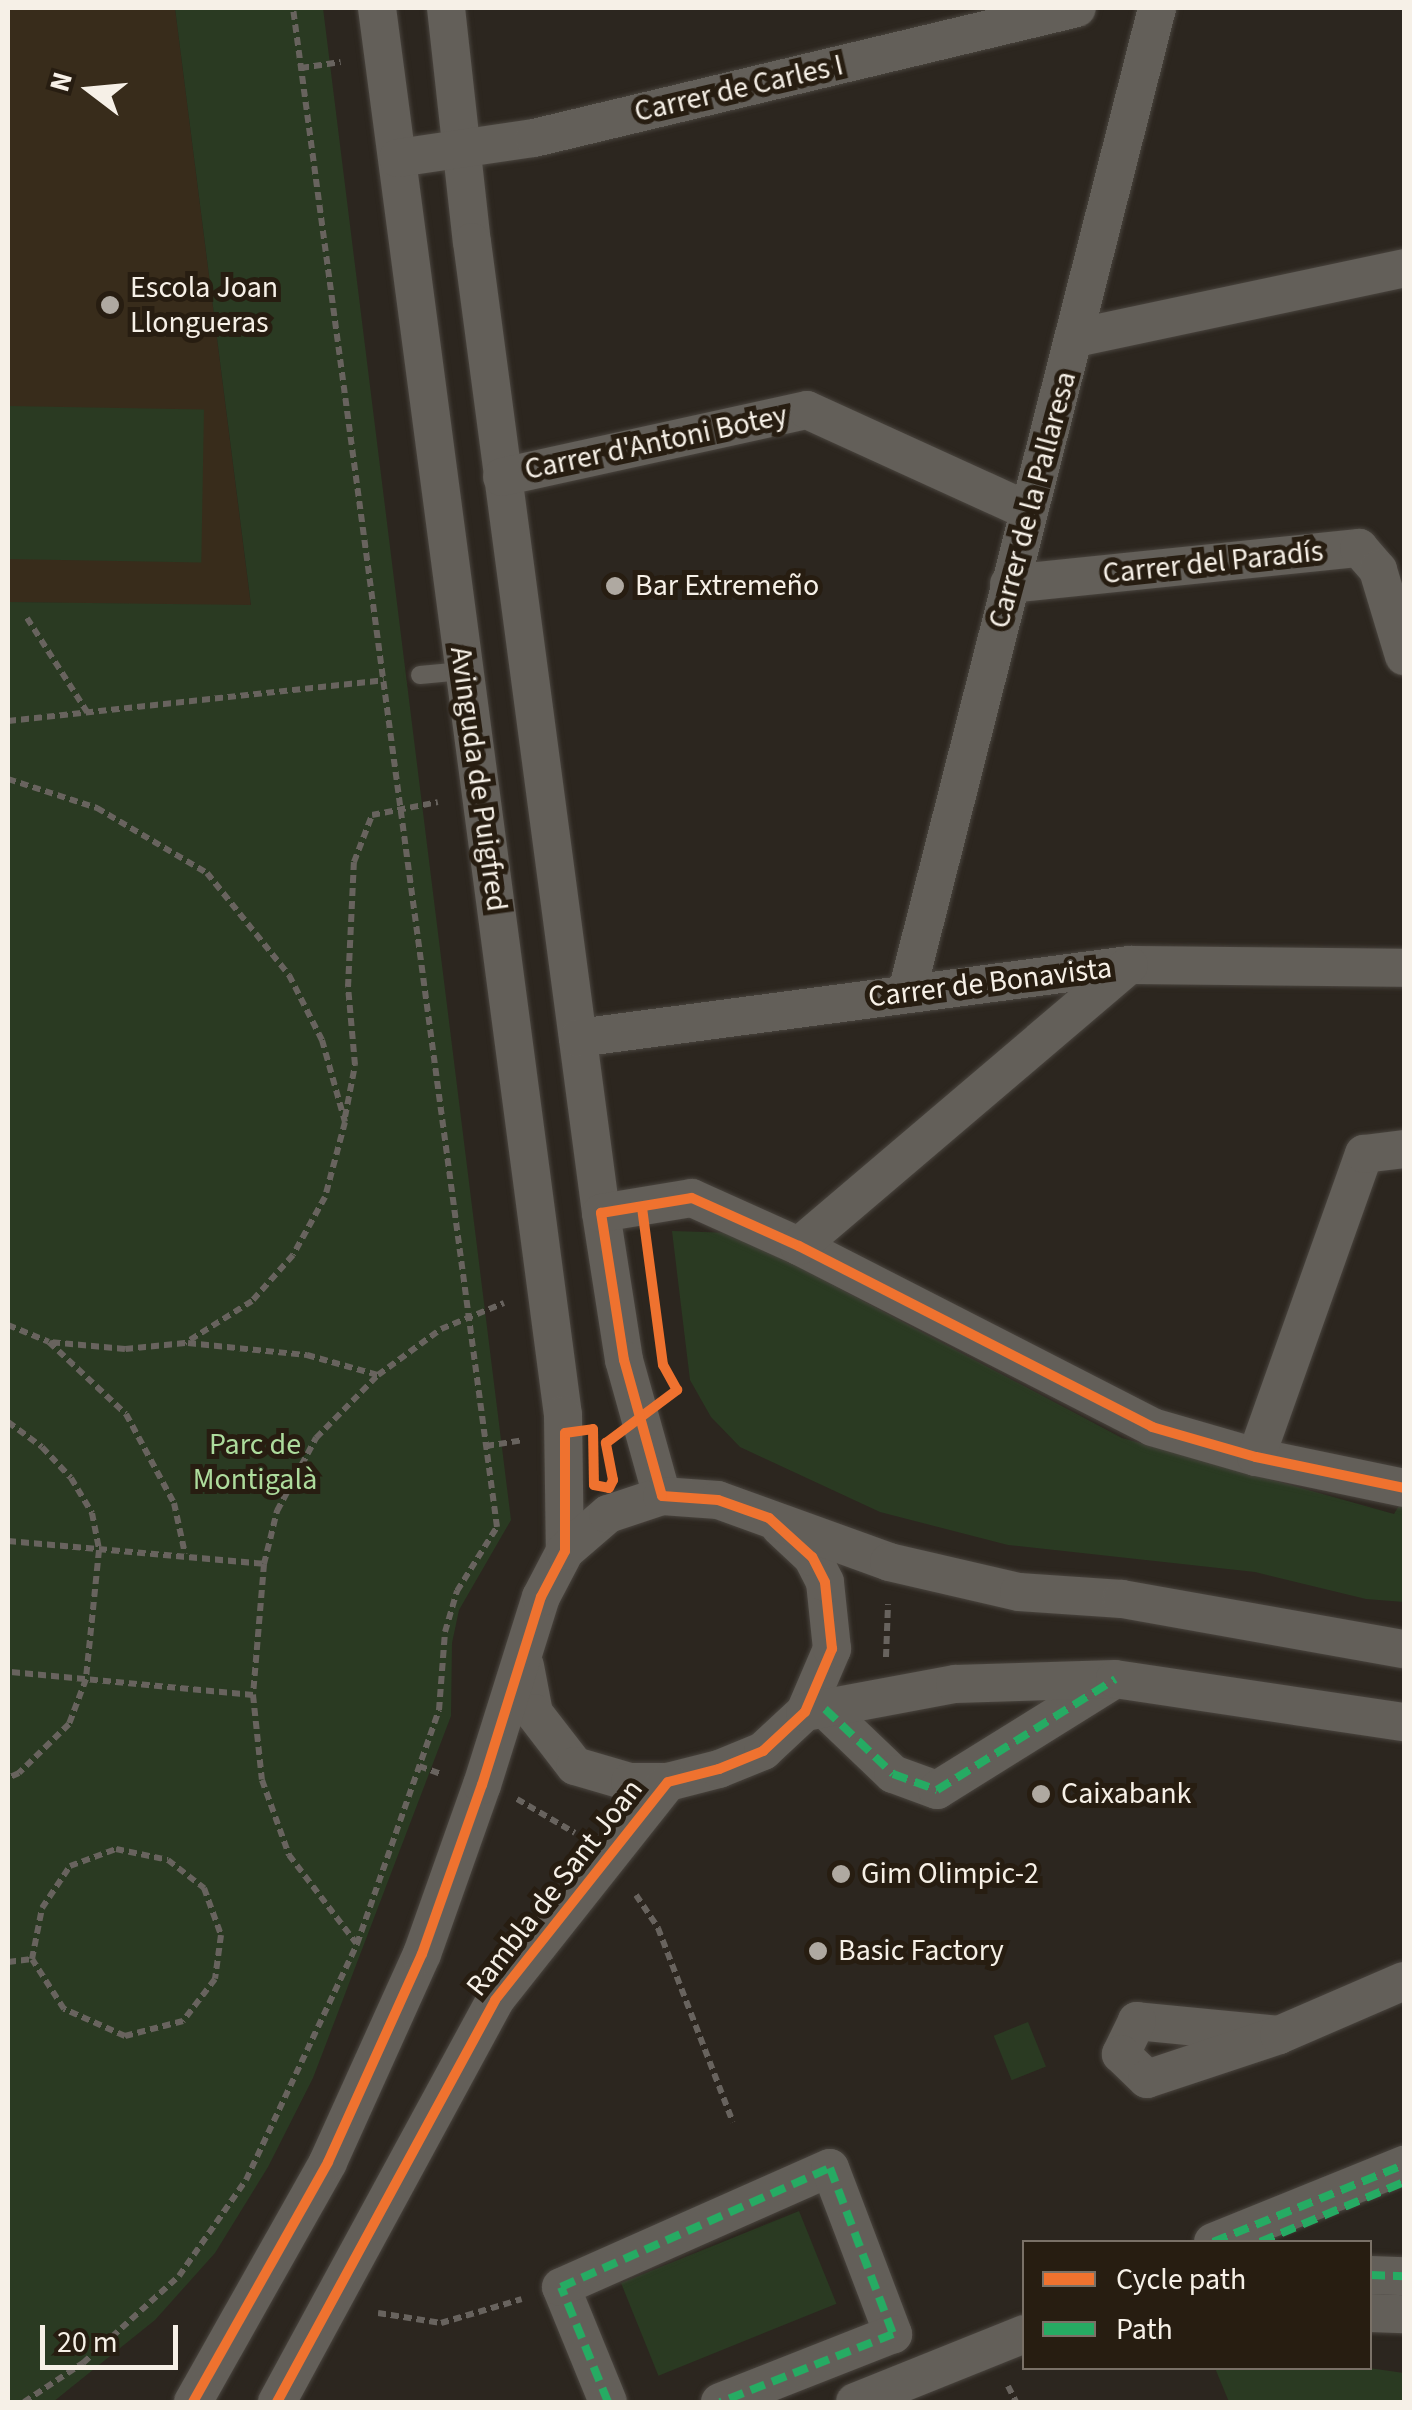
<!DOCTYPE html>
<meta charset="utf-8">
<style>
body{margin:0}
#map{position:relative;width:1412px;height:2410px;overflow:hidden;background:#2c261f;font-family:"Source Sans 3",sans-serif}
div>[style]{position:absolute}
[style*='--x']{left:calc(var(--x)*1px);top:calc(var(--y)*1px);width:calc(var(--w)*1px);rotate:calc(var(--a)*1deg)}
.built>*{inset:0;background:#382c1b}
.green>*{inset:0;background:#2a3a22;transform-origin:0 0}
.path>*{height:6px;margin-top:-3px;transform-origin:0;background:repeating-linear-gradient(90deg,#68635e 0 8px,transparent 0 13px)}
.roads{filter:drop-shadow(0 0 2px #49443e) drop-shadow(0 0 2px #49443e)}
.lane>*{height:18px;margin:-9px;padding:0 9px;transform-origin:9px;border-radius:9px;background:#635f59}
.street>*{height:38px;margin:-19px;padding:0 19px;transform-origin:19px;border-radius:19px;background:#635f59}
.quiet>*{height:8px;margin-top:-4px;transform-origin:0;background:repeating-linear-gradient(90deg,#26ab63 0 15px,transparent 0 23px)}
.cycleway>*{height:10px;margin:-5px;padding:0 5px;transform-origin:5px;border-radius:5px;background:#ef722f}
.dots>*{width:28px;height:28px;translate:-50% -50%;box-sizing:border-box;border:5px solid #271d11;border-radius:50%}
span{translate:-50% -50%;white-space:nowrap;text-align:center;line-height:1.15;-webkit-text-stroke:10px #271d11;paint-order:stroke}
.street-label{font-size:30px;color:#f6f0e7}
.poi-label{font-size:30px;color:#f6f0e7}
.left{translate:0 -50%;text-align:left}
.park-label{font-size:30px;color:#addc9c}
.frame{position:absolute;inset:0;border:10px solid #f6f0e7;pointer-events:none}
.legend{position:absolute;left:1022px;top:2240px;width:350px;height:130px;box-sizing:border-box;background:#271d11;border:2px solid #7a7167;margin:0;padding:12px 18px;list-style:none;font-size:30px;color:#f6f0e7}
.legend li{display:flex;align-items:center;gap:20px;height:50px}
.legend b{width:50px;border:2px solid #7a7167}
.north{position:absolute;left:40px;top:40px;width:100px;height:100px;-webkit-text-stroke:8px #271d11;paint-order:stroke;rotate:286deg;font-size:28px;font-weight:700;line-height:40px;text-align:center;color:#f6f0e7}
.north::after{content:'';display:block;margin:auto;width:35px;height:45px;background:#f6f0e7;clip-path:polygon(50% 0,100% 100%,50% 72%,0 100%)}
.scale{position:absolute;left:40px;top:2325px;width:138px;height:45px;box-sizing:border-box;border:5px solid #f6f0e7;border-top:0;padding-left:12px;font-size:30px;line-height:35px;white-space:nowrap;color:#f6f0e7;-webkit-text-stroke:8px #271d11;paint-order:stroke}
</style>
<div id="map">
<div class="built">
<div style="clip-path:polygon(8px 8px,175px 8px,251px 606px,8px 602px)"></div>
</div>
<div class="green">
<div style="clip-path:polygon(175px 8px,323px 8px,511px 1520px,459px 1610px,452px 1643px,451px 1716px,313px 2078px,268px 2167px,215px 2253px,155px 2320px,53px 2402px,8px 2402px,8px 602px,251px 605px)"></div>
<div style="left:8px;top:406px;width:196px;height:153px;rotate:1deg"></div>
<div style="clip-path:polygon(672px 1231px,735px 1233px,1122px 1438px,1394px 1514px,1404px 1497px,1404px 1602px,1366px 1599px,1255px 1572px,1008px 1545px,880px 1512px,740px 1447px,711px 1417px,690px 1380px)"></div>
<div style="left:1028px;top:2022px;width:48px;height:37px;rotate:68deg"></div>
<div style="left:799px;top:2211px;width:100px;height:192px;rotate:68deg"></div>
<div style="clip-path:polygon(1215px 2368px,1369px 2368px,1404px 2373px,1404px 2402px,1229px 2402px)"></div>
</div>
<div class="path">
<div style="--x:301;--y:68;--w:40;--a:-8.5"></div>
<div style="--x:27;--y:618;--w:112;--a:57.4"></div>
<div style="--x:8;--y:721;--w:378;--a:-6.2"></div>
<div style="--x:8;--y:779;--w:94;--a:18"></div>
<div style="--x:97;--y:808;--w:128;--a:30.6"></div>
<div style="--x:207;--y:873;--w:131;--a:51.2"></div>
<div style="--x:289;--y:975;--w:73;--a:63.1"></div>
<div style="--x:322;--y:1040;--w:85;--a:74.3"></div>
<div style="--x:345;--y:1122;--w:78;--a:104.9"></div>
<div style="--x:325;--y:1197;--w:66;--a:118.9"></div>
<div style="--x:293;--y:1255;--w:62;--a:131.7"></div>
<div style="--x:252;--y:1301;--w:79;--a:147.9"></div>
<div style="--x:185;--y:1343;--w:60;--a:174.3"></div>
<div style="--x:125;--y:1349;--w:76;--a:-174.7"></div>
<div style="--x:345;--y:1117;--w:53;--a:-79.1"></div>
<div style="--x:355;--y:1065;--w:78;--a:-95.1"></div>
<div style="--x:348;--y:987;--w:125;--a:-87.3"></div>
<div style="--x:354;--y:862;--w:50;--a:-69"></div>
<div style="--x:372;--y:815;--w:67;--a:-11.1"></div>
<div style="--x:8;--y:1325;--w:44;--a:22.5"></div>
<div style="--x:49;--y:1342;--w:105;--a:43.1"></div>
<div style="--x:126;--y:1414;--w:101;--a:61.7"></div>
<div style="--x:174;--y:1503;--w:52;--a:77.8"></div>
<div style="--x:188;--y:1343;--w:120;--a:5.8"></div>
<div style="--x:307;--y:1355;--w:74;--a:15.7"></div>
<div style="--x:8;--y:1422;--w:42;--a:36.3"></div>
<div style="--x:42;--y:1447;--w:42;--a:46.9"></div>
<div style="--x:71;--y:1478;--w:41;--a:59"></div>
<div style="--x:92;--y:1513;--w:38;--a:79"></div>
<div style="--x:99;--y:1550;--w:130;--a:95.8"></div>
<div style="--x:86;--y:1679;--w:48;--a:110.7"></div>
<div style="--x:69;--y:1724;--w:70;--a:135.6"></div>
<div style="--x:19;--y:1773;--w:12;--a:156"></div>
<div style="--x:486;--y:1446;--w:36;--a:-9"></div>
<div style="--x:8;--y:1541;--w:257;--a:5.1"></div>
<div style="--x:264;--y:1564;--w:131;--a:94.8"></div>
<div style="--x:253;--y:1695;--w:246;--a:-174.6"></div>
<div style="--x:264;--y:1564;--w:55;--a:-76.2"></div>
<div style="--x:277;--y:1511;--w:83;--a:-61.9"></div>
<div style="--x:316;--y:1438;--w:88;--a:-45.5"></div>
<div style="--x:378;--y:1375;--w:78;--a:-36.1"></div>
<div style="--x:441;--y:1329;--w:68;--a:-22.4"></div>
<div style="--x:886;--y:1657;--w:53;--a:-87.8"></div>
<div style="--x:253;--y:1695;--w:85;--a:84"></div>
<div style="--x:262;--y:1780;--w:80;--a:70.2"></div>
<div style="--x:289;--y:1855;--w:111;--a:52.7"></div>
<div style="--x:419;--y:1766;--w:23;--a:20"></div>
<div style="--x:517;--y:1799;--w:67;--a:30.4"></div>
<div style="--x:116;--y:1849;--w:53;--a:11.9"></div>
<div style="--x:168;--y:1860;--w:46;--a:37.9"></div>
<div style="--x:204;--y:1888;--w:50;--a:70.1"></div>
<div style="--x:221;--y:1935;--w:44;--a:97.8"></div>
<div style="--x:215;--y:1979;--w:53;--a:127.3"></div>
<div style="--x:183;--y:2021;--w:60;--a:165.5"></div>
<div style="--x:125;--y:2036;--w:67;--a:-156.1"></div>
<div style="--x:64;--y:2009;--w:59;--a:-122.6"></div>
<div style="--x:32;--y:1959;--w:52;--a:-78.9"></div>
<div style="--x:42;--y:1908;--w:50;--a:-56.3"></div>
<div style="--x:70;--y:1866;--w:49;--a:-20.3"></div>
<div style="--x:636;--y:1895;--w:40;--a:56"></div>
<div style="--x:658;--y:1928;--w:208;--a:68.9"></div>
<div style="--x:8;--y:1962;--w:24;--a:-7"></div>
<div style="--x:378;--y:2313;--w:64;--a:9"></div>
<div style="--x:441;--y:2323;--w:84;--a:-16.5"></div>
<div style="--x:1008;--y:2386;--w:18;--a:63"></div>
<div style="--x:24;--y:2402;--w:71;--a:-33.5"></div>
<div style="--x:83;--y:2363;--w:130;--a:-42.2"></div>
<div style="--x:179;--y:2276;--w:117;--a:-55.1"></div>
<div style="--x:246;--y:2180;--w:261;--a:-64.8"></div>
<div style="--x:357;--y:1944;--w:248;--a:-70.7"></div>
<div style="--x:439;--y:1710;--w:78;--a:-85.6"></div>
<div style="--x:445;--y:1632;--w:43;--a:-73.7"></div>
<div style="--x:457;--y:1591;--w:75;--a:-58"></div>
<div style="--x:497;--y:1527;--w:1533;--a:-97.65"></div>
</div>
<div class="roads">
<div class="lane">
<div style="--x:420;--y:675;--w:43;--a:-5.3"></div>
</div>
<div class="street">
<div style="--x:377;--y:8;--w:1419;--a:82.47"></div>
<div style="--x:563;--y:1415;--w:136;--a:89.2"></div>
<div style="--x:446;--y:8;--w:235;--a:83.7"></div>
<div style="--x:472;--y:242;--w:980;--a:82.43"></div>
<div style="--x:601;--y:1213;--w:149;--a:81.1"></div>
<div style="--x:624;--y:1360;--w:141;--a:74.4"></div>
<div style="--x:398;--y:158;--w:137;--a:-8.4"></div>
<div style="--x:534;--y:138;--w:558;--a:-13.46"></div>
<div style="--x:1076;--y:338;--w:335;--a:-12"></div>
<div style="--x:502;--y:477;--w:312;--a:-12.4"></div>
<div style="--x:807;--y:410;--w:244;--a:24.5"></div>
<div style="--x:1009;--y:584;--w:352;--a:-5.9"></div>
<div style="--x:1359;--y:548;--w:29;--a:49"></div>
<div style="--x:1378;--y:570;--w:90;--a:73.2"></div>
<div style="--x:907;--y:992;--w:1015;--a:-75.74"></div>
<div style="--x:578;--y:1038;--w:556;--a:-7.55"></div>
<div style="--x:1129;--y:965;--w:275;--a:0.6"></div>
<div style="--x:601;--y:1213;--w:92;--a:-9.4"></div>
<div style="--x:692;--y:1198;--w:117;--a:24.2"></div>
<div style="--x:799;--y:1246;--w:397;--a:27.1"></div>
<div style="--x:1152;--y:1427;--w:108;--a:16.1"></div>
<div style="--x:1256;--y:1457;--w:151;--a:11.8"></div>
<div style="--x:799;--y:1246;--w:433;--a:-40.4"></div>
<div style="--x:1256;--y:1457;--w:322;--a:-70.4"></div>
<div style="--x:1364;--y:1154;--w:40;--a:-7.1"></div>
<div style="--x:525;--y:1666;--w:48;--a:79.2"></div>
<div style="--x:534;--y:1713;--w:67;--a:52.3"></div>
<div style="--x:575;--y:1766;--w:57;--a:16.2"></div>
<div style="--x:630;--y:1782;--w:38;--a:0"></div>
<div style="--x:668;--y:1782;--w:53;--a:-14.3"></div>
<div style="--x:719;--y:1769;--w:48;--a:-22.2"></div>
<div style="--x:763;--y:1751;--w:57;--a:-42.9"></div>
<div style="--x:805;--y:1712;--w:69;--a:-66.8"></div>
<div style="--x:832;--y:1649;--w:67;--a:-96"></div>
<div style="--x:825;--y:1582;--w:28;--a:-117"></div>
<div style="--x:812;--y:1557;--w:44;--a:-136.8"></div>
<div style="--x:825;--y:1709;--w:94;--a:43.7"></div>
<div style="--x:893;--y:1774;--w:47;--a:20"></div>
<div style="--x:937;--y:1790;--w:206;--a:-31.9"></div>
<div style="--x:805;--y:1712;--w:153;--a:-10.6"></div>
<div style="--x:955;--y:1684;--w:160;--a:-1.8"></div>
<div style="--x:1115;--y:1679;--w:292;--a:8.5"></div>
<div style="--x:1279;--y:2035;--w:143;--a:-174.4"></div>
<div style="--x:1137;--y:2021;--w:37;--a:116"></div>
<div style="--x:1121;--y:2054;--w:36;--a:44"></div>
<div style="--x:1147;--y:2079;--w:139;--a:-18.4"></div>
<div style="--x:1279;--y:2035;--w:136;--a:-23.4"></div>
<div style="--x:1213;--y:2242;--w:206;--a:-22"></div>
<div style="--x:1370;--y:2275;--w:34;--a:2"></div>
<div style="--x:1370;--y:2313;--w:34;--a:2"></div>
<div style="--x:193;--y:2402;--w:275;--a:-60.6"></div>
<div style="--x:328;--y:2162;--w:228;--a:-65.7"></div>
<div style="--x:422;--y:1954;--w:179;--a:-70.5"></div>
<div style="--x:482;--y:1785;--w:197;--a:-72.6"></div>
<div style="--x:541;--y:1597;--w:52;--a:-62.4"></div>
<div style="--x:565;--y:1551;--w:57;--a:-40.7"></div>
<div style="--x:608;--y:1514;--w:57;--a:-18.4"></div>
<div style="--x:662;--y:1496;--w:56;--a:4.1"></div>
<div style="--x:718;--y:1500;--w:182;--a:19.9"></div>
<div style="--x:889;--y:1562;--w:133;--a:13"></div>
<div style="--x:1019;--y:1592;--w:103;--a:3.9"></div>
<div style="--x:1122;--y:1599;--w:286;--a:10.1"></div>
<div style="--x:277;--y:2402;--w:457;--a:-61.5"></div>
<div style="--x:495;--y:2000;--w:278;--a:-51.6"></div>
<div style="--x:608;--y:2402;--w:124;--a:-112.2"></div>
<div style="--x:561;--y:2287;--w:294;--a:-23.9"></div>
<div style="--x:830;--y:2168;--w:178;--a:69.2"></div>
<div style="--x:893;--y:2334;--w:186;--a:158.5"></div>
<div style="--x:855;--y:2402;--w:182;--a:-21.9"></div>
</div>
</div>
<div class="quiet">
<div style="--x:825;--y:1709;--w:94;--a:43.7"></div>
<div style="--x:893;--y:1774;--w:47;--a:20"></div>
<div style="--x:937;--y:1790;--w:210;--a:-31.9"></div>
<div style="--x:1213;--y:2242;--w:206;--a:-22"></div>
<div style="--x:1260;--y:2242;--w:156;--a:-22.6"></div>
<div style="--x:1370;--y:2275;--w:34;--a:2"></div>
<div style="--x:608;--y:2402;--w:124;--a:-112.2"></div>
<div style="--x:561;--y:2287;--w:294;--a:-23.9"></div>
<div style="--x:830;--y:2168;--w:178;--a:69.2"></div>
<div style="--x:893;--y:2334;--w:186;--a:158.5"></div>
</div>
<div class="cycleway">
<div style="--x:193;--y:2402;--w:275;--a:-60.6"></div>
<div style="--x:328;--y:2162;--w:228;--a:-65.7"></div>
<div style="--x:422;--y:1954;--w:179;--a:-70.5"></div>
<div style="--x:482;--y:1785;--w:197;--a:-72.6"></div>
<div style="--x:541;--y:1597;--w:52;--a:-62.4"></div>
<div style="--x:565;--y:1551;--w:118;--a:-90"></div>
<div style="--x:565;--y:1433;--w:28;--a:-8"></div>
<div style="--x:593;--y:1429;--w:56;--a:89"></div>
<div style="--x:594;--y:1485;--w:15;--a:11"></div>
<div style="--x:609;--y:1488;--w:9;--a:-63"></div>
<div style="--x:613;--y:1480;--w:38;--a:-101"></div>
<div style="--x:606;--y:1443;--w:89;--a:-36.7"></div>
<div style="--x:677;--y:1390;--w:29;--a:-119"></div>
<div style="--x:663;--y:1365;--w:159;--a:-97.6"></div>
<div style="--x:277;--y:2402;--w:457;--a:-61.5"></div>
<div style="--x:495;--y:2000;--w:278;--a:-51.6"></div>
<div style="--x:668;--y:1782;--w:53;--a:-14.3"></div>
<div style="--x:719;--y:1769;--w:48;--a:-22.2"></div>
<div style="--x:763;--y:1751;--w:57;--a:-42.9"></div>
<div style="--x:805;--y:1712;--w:69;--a:-66.8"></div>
<div style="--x:832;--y:1649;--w:67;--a:-96"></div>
<div style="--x:825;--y:1582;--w:28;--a:-117"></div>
<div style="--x:812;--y:1557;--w:58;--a:-137.8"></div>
<div style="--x:769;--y:1518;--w:54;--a:-160.6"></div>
<div style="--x:718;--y:1500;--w:56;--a:-175.9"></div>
<div style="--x:662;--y:1496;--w:141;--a:-105.6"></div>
<div style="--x:624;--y:1360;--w:149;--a:-98.9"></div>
<div style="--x:601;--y:1213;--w:92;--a:-9.4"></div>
<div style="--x:692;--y:1198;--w:117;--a:24.2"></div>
<div style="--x:799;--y:1246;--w:397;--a:27.1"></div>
<div style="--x:1152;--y:1427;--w:108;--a:16.1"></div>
<div style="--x:1256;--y:1457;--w:151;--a:11.8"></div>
</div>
<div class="dots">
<div style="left:110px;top:305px;background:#afa9a1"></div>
<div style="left:615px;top:586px;background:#afa9a1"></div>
<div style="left:1041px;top:1794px;background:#afa9a1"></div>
<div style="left:841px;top:1874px;background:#afa9a1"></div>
<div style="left:818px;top:1951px;background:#afa9a1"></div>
</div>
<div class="street-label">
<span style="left:739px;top:89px;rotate:-13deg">Carrer de Carles I</span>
<span style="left:656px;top:443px;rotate:-12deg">Carrer d'Antoni Botey</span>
<span style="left:1033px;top:500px;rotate:-75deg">Carrer de la Pallaresa</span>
<span style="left:1213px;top:563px;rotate:-6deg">Carrer del Paradís</span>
<span style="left:478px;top:779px;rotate:82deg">Avinguda de Puigfred</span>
<span style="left:990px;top:983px;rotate:-7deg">Carrer de Bonavista</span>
<span style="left:555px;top:1888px;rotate:-52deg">Rambla de Sant Joan</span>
</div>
<div class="poi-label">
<span class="left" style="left:130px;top:305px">Escola Joan<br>Llongueras</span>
<span class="left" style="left:635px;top:586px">Bar Extremeño</span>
<span class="left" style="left:1061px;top:1794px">Caixabank</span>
<span class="left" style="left:861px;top:1874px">Gim Olimpic-2</span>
<span class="left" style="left:838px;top:1951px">Basic Factory</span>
</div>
<div class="park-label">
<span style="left:255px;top:1462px">Parc de<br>Montigalà</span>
</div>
<div class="frame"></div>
<ul class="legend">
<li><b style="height:12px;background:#ef722f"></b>Cycle path</li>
<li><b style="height:12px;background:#26ab63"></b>Path</li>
</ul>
<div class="north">N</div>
<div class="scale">20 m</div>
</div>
